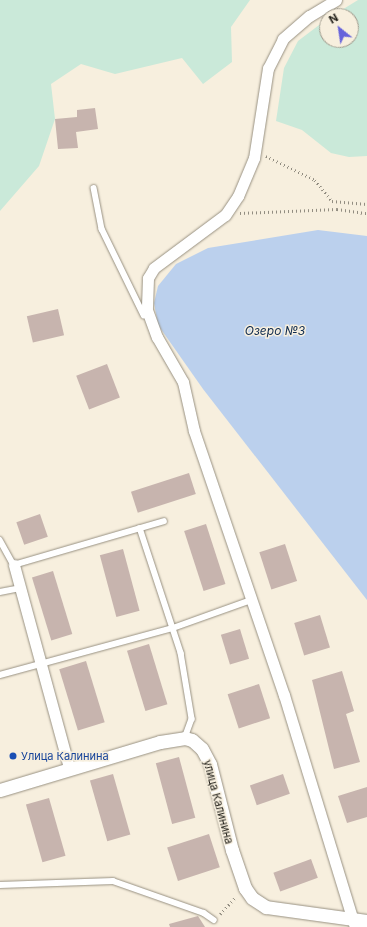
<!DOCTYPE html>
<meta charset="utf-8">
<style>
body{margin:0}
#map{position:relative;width:367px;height:927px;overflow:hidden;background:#f7efde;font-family:Inter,sans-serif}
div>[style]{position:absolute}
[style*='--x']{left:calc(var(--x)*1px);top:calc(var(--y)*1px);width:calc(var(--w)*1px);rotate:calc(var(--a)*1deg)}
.green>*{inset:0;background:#cae9d9}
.water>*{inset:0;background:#bbd0ed}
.building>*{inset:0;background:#c7b4ae;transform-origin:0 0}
.path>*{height:2.5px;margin-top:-1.25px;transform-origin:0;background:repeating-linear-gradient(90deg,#928d81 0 1px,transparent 0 4px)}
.roads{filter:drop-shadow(0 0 1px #989182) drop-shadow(0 0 1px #989182)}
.service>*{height:5.5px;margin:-2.75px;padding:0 2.75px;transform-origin:2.75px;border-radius:2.75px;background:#fff}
.minor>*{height:11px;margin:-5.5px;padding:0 5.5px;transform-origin:5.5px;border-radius:5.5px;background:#fff}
.tertiary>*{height:13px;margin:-6.5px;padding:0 6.5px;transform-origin:6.5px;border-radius:6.5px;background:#fff}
.dots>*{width:11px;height:11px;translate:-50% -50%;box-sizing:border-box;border:2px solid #f7efde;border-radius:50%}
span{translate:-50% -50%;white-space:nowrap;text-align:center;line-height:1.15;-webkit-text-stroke:3px #f7efde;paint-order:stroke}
.transit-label{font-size:11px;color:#164399}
.left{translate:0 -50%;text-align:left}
.street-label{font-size:11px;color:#1e1c16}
.water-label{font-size:12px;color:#0e2b50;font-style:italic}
.north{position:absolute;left:319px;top:8px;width:40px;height:40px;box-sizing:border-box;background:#f7efde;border:1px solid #a09b8e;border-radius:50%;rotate:330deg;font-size:11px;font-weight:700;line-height:16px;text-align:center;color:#1e1c16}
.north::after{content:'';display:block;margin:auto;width:14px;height:18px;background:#6562db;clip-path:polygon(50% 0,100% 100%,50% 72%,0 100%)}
</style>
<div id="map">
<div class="green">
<div style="clip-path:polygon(0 0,250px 0,231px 27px,232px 62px,203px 84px,182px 58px,115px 74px,81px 64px,51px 84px,55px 119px,39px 166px,0 211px)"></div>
<div style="clip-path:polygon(358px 0,367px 0,367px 156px,349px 157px,331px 153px,302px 130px,276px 121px,284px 68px,298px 41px,327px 19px,327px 40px,351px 40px,351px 16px,332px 16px)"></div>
</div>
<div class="water">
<div style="clip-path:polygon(318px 230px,367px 236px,367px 600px,203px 389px,158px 325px,154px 303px,158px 286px,176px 264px,208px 248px)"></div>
</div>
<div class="building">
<div style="clip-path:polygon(95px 108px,98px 129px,76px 132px,78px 148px,58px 149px,55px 119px,77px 117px,77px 110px)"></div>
<div style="left:58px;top:309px;width:27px;height:32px;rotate:77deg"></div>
<div style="left:107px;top:364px;width:36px;height:33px;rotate:69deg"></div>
<div style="left:189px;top:473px;width:22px;height:61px;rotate:72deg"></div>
<div style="left:40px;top:514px;width:24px;height:25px;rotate:71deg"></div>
<div style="left:206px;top:524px;width:63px;height:23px;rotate:72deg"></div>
<div style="left:285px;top:544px;width:39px;height:27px;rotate:72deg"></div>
<div style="left:123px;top:549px;width:64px;height:24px;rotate:75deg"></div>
<div style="left:53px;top:571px;width:66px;height:22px;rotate:73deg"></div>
<div style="left:320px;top:615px;width:34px;height:27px;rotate:73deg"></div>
<div style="left:240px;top:629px;width:31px;height:20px;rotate:73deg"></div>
<div style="left:149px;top:644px;width:63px;height:23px;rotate:73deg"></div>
<div style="left:86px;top:661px;width:64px;height:28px;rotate:73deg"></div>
<div style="clip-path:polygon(342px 671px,354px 711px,346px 714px,360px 762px,334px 769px,312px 680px)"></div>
<div style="left:259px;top:684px;width:36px;height:33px;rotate:72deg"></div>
<div style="left:179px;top:757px;width:63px;height:24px;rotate:75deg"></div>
<div style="left:113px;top:774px;width:63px;height:24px;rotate:74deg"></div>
<div style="left:283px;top:774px;width:21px;height:35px;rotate:71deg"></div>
<div style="clip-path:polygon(367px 787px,367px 817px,347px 823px,338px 796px)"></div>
<div style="left:49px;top:798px;width:60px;height:24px;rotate:74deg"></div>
<div style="left:209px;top:834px;width:35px;height:44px;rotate:72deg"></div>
<div style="left:311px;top:859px;width:20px;height:40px;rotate:70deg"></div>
<div style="clip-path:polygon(198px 916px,205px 927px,170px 927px,169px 924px)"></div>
</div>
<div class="path">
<div style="--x:266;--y:156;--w:55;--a:26.1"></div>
<div style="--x:315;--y:180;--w:27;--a:51"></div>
<div style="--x:332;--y:201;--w:35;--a:5"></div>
<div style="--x:240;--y:213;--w:97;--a:-2.4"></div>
<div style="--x:337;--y:209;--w:30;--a:8"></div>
<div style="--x:220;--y:914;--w:23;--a:-47"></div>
</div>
<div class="roads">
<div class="service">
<div style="--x:94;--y:188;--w:42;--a:79"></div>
<div style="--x:102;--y:229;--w:96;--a:64"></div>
<div style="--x:140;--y:528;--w:132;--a:71.8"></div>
<div style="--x:181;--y:653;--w:67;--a:80.5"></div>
<div style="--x:192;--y:719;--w:20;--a:110"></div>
<div style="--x:0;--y:540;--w:29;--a:61"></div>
<div style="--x:14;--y:565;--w:156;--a:-16.3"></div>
<div style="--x:0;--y:592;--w:20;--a:-11"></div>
<div style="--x:0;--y:675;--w:179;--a:-15.2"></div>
<div style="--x:173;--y:628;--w:83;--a:-19.7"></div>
<div style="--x:0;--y:885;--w:113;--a:-2"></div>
<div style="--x:113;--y:881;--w:96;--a:19.4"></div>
<div style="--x:204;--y:913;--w:12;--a:35"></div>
</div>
<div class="minor">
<div style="--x:336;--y:0;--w:31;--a:149"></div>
<div style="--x:309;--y:16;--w:35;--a:139"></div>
<div style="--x:283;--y:39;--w:33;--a:117"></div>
<div style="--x:268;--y:68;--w:91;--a:98.8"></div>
<div style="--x:254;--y:158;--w:41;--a:112.8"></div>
<div style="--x:238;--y:196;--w:23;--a:124"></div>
<div style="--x:225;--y:215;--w:89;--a:143.3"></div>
<div style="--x:154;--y:268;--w:12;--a:121"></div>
<div style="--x:148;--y:278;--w:32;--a:92"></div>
<div style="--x:147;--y:310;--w:29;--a:70"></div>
<div style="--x:157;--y:337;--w:52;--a:60"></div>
<div style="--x:183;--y:382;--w:50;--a:77.3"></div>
<div style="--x:194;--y:431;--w:279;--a:71.2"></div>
<div style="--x:284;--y:695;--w:243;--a:73"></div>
<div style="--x:14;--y:565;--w:210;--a:74.8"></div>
</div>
<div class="tertiary">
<div style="--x:0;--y:790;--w:167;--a:-16.7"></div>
<div style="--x:160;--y:742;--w:25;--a:-9"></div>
<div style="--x:185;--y:738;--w:7;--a:16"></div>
<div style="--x:192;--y:740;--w:13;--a:42"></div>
<div style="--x:202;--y:749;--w:17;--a:62"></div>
<div style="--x:210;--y:764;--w:89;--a:75.7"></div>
<div style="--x:232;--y:850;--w:40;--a:71.1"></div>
<div style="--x:245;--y:888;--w:12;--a:55"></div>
<div style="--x:252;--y:898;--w:17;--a:33"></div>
<div style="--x:266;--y:907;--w:102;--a:7.9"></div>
</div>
</div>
<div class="dots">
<div style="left:13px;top:756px;background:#1a4fb4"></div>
</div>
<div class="transit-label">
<span class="left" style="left:21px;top:756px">Улица Калинина</span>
</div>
<div class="street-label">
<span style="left:218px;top:802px;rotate:75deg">улица Калинина</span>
</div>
<div class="water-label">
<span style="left:275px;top:331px">Озеро №3</span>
</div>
<div class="north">N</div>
</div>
